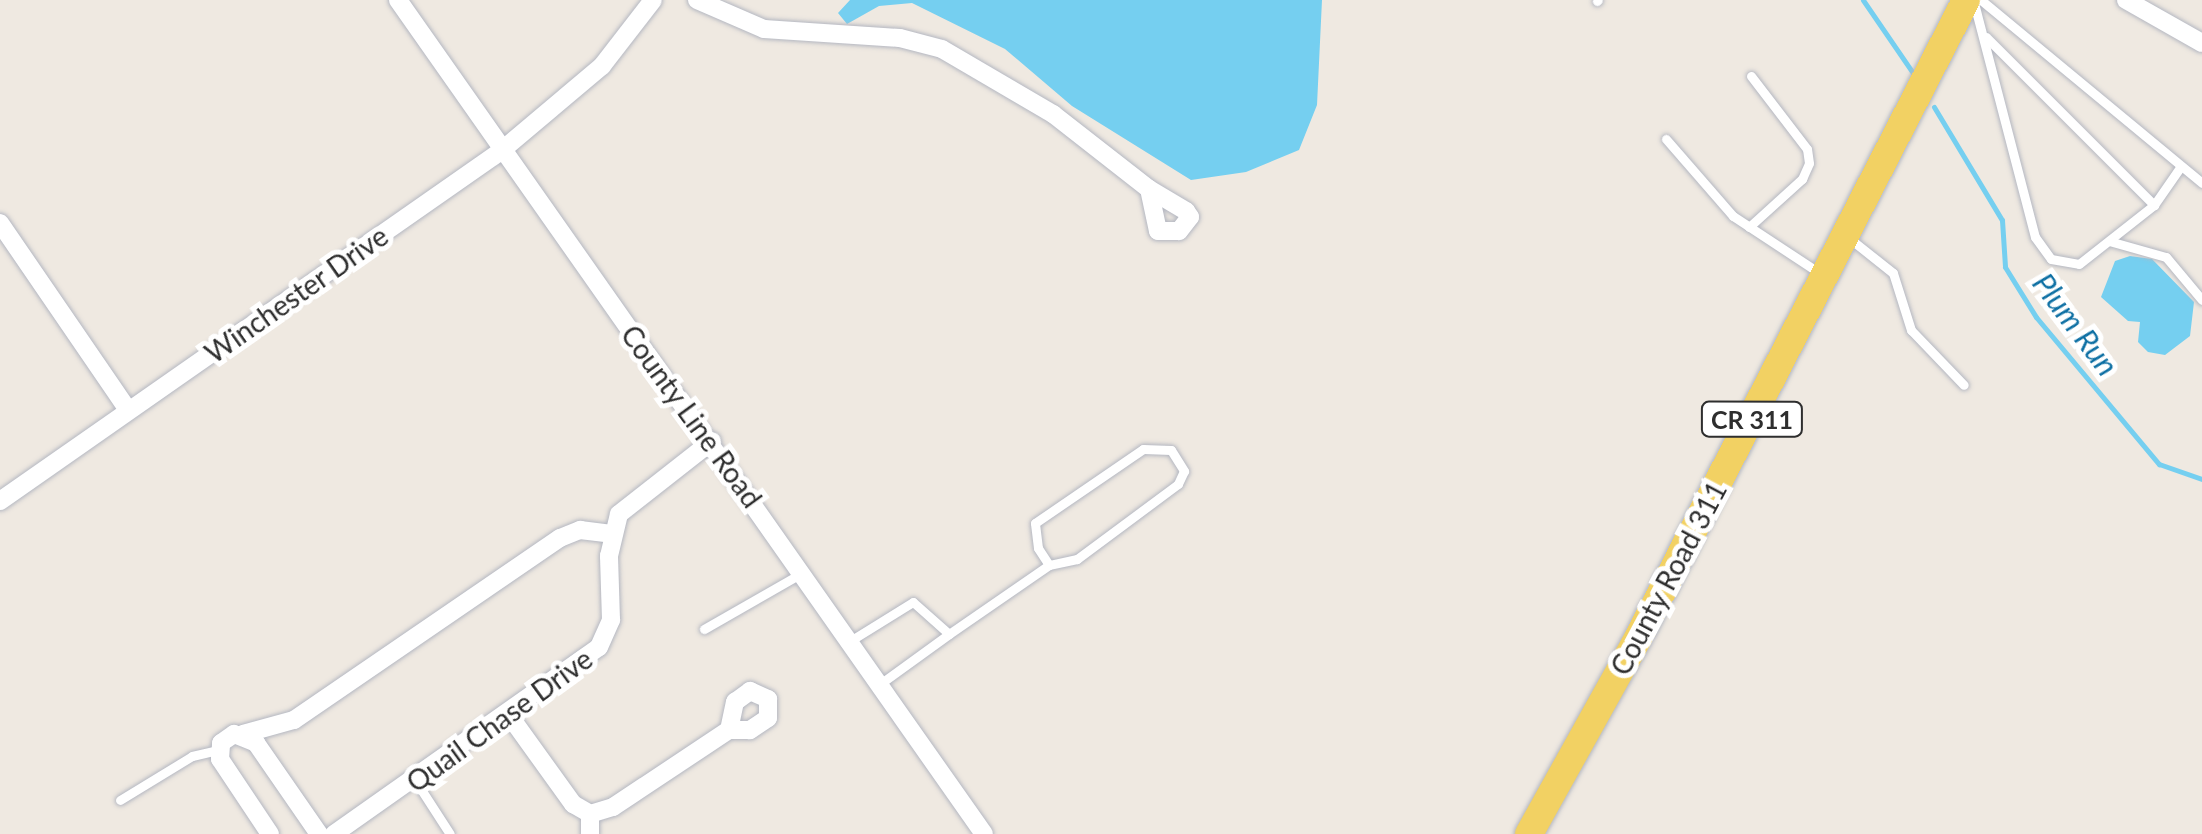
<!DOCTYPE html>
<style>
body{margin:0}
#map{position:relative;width:2202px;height:834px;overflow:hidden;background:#efe9e1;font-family:Lato,sans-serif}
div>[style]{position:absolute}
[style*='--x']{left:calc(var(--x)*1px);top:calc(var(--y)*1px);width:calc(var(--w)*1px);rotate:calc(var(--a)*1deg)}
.water>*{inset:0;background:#75cff0}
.stream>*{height:5px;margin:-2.5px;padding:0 2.5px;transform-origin:2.5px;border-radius:2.5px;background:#75cff0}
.roads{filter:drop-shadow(0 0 2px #b4b7c1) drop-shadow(0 0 2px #b4b7c1)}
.service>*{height:9px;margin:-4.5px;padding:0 4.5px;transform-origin:4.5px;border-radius:4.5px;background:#fff}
.minor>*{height:18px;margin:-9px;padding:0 9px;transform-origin:9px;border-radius:9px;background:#fff}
.primary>*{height:28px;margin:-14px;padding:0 14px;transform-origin:14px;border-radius:14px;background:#f2d163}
span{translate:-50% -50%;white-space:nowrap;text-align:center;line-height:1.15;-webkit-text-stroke:10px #fff;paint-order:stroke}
.shield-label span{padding:2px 8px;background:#fff;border:2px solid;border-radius:8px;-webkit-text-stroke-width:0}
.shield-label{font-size:25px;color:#2e2e2e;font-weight:700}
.street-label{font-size:28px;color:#2e2e2e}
.water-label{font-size:30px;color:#0d6fa3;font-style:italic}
</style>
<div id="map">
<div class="water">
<div style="clip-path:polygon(850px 0,1322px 0,1317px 105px,1299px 150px,1246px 172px,1191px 180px,1072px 106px,1005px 49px,912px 3px,879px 6px,847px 24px,838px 13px)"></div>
<div style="clip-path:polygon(2130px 256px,2152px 259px,2194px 302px,2190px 336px,2165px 355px,2148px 352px,2138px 342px,2140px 322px,2128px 321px,2101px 297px,2115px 261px)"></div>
</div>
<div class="stream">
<div style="--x:1863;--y:0;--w:88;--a:55.6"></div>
<div style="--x:1934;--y:107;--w:132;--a:59"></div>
<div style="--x:2002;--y:220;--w:47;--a:86.3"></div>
<div style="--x:2005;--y:267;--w:59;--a:58.2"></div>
<div style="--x:2036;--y:317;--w:192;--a:50.1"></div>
<div style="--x:2159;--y:464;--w:46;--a:19.2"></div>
</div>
<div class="roads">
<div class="service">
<div style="--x:1981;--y:0;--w:287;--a:39.6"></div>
<div style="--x:1597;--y:1;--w:1;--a:-45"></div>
<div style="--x:1974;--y:3;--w:242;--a:75.4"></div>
<div style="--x:2035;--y:237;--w:27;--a:54"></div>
<div style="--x:2051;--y:259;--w:28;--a:10"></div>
<div style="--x:2079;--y:264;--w:95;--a:-38.2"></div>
<div style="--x:2154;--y:205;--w:47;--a:-55.3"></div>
<div style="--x:1986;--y:37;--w:238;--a:45"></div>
<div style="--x:1666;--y:139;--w:102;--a:49"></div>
<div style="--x:1733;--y:216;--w:105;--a:33.4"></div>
<div style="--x:1749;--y:227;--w:72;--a:-42.2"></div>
<div style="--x:1802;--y:179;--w:17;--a:-66"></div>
<div style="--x:1809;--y:163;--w:14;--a:-98"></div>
<div style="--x:1807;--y:149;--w:92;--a:-127.5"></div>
<div style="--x:1849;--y:238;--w:56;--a:38.5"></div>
<div style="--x:1893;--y:273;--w:60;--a:72.5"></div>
<div style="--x:1911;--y:330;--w:76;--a:46.1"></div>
<div style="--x:2109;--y:241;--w:59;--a:15.7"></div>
<div style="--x:2166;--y:257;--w:56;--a:50.1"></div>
<div style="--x:704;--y:629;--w:111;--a:-29.8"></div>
<div style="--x:949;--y:634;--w:121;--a:-34.6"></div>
<div style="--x:1049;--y:565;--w:20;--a:-123"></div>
<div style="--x:1038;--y:548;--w:25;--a:-97"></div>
<div style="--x:1035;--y:523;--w:131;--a:-34.4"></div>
<div style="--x:1143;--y:449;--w:28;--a:2"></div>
<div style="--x:1171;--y:450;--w:25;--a:58"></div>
<div style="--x:1184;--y:471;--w:14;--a:115"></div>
<div style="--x:1178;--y:484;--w:126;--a:143.4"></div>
<div style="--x:1077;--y:559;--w:29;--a:168"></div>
<div style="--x:850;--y:641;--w:74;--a:-31.8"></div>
<div style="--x:913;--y:602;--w:48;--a:41.6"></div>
<div style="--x:949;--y:634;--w:85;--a:144.1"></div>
<div style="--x:415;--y:780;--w:64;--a:57.1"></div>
<div style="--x:120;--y:800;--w:84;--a:-31.4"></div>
<div style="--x:192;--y:756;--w:28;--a:-13"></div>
</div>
<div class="minor">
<div style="--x:398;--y:0;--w:1019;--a:54.91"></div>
<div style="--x:697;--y:0;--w:73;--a:23.4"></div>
<div style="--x:764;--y:29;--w:136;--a:3.8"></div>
<div style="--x:900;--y:38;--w:43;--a:14.7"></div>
<div style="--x:942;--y:49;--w:129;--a:30.4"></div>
<div style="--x:1053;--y:114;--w:122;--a:38"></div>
<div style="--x:2126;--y:0;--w:87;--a:29.5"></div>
<div style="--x:1149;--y:189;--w:43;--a:30.7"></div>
<div style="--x:1186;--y:211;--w:7;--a:56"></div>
<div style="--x:1190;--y:217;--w:18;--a:128"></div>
<div style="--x:1179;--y:231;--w:21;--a:180"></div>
<div style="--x:1158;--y:231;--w:43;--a:-102.1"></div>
<div style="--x:0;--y:223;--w:227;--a:55.6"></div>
<div style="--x:0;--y:501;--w:611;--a:-34.94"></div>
<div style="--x:501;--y:151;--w:132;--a:-40.1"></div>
<div style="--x:602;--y:66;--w:83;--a:-52.3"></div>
<div style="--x:750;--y:691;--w:20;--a:24"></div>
<div style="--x:768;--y:699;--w:19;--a:90"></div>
<div style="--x:768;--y:718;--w:22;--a:146"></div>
<div style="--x:750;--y:730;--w:21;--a:180"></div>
<div style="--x:729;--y:730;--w:29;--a:-78"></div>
<div style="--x:735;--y:702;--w:19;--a:-36"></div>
<div style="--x:509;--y:715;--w:110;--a:54.3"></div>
<div style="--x:573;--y:804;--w:20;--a:30"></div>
<div style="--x:590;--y:814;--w:24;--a:-17"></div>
<div style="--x:613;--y:807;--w:139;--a:-33.6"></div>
<div style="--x:243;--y:734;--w:53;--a:-15.4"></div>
<div style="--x:294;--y:720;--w:322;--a:-34.4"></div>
<div style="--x:560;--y:538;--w:22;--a:-22"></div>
<div style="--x:580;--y:530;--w:32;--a:7"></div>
<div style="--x:270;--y:834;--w:90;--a:-123.7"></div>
<div style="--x:220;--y:759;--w:16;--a:-86"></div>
<div style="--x:221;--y:743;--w:16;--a:-35"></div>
<div style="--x:234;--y:734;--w:24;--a:22"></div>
<div style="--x:256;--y:743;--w:111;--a:55.3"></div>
<div style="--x:334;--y:834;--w:324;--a:-35.2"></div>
<div style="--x:599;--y:647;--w:30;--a:-66"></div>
<div style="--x:611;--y:620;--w:64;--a:-91.8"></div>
<div style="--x:609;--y:556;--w:43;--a:-76.6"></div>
<div style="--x:619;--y:514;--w:118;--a:-38.1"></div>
<div style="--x:590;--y:834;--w:20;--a:-90"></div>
</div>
<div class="primary">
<div style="--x:1529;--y:834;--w:224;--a:-60.9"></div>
<div style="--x:1638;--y:638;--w:717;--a:-62.79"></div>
</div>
</div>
<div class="shield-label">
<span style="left:1752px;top:419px">CR 311</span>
</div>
<div class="street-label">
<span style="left:296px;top:294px;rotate:-35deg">Winchester Drive</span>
<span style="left:692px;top:416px;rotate:54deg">County Line Road</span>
<span style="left:1668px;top:578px;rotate:-62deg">County Road 311</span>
<span style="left:499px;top:720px;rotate:-36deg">Quail Chase Drive</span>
</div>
<div class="water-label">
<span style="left:2076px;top:324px;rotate:53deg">Plum Run</span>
</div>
</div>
